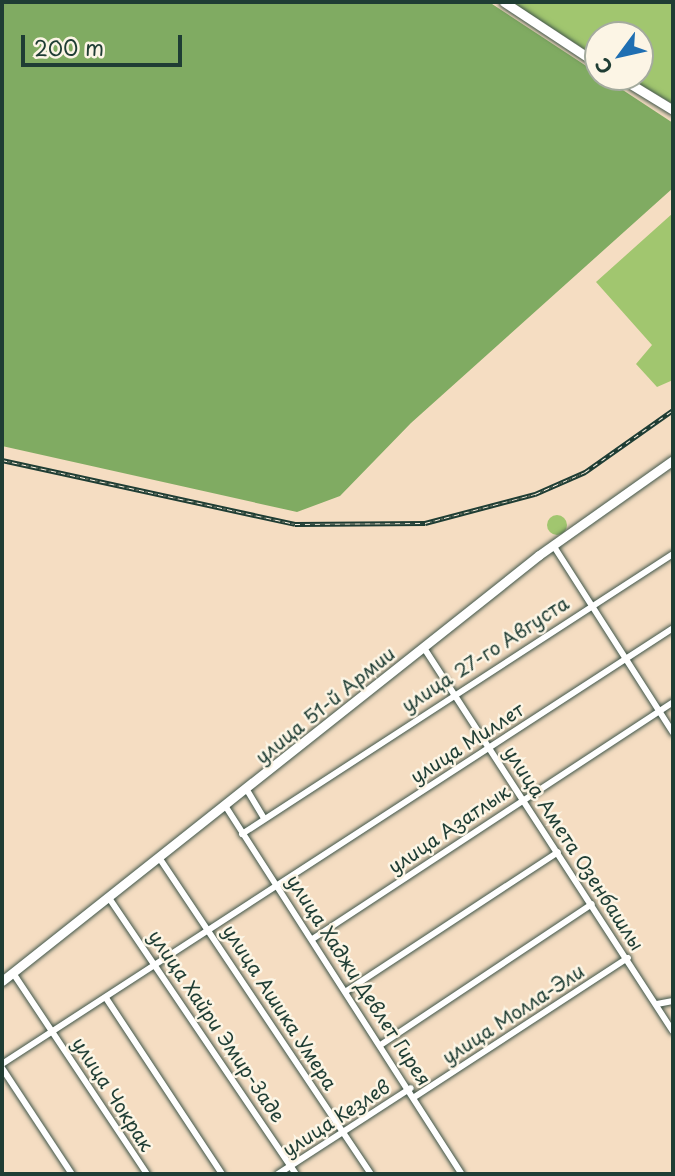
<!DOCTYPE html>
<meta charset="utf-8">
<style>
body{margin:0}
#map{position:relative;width:675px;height:1176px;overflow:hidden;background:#f5ddc2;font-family:"Playpen Sans",sans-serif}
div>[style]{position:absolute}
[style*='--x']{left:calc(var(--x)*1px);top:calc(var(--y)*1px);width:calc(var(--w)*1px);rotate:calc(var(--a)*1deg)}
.green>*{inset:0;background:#a1c66f}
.round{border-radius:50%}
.forest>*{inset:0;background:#80ab62}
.roads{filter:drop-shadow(0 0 2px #3f5549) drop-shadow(0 0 2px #3f5549)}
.minor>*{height:6px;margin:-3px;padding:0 3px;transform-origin:3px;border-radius:3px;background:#fff}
.secondary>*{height:9px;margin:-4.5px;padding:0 4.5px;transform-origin:4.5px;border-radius:4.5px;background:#fff}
.rail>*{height:4.5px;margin-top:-2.25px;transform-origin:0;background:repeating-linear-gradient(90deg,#fcf5e5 0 5px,#1f3d34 0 10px);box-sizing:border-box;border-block:2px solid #1f3d34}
span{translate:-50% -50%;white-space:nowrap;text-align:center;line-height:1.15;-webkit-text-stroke:5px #fcf5e5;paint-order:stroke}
.street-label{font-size:19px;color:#1f3d34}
.frame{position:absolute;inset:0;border:4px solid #1f3d34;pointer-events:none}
.north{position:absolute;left:584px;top:21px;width:70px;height:70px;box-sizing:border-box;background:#fcf5e5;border:2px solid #a4ab9e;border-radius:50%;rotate:237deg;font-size:19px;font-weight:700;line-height:28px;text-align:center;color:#1f3d34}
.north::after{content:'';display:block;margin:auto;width:24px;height:32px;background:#1f6fb2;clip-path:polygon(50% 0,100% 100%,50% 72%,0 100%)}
.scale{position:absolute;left:21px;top:35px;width:161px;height:32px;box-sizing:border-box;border:4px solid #1f3d34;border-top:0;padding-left:9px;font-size:21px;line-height:24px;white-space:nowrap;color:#1f3d34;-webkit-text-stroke:5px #fcf5e5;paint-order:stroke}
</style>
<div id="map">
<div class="green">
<div style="clip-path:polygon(512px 2px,673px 2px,673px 104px,628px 77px,640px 77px,640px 35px,598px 35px,598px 58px)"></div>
<div style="clip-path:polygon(673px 213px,673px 380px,657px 387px,636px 364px,652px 345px,596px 282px)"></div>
<div class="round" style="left:547px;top:515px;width:20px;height:20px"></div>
</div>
<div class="forest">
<div style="clip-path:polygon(2px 2px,489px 2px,673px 123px,673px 188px,411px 423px,340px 496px,297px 512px,2px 446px)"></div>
</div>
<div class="roads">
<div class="minor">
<div style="--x:553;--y:545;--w:223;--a:57.4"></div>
<div style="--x:424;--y:648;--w:457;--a:57"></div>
<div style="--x:247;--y:790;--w:33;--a:59"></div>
<div style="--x:226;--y:807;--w:436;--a:57.3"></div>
<div style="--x:242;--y:834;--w:514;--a:-33.01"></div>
<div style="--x:160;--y:859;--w:379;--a:56.2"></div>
<div style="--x:109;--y:898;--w:333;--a:55.9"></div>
<div style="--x:314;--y:938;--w:430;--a:-33.3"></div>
<div style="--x:13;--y:973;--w:242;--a:56.3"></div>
<div style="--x:348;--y:990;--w:251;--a:-33.3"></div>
<div style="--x:106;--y:998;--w:211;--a:56.6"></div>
<div style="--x:657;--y:1004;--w:16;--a:-11"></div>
<div style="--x:382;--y:1044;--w:252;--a:-33.7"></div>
<div style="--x:2;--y:1064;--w:800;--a:-33.01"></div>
<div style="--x:2;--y:1068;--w:127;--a:56.6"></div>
<div style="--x:416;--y:1096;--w:253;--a:-33.1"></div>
<div style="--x:278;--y:1174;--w:158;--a:-32.9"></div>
</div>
<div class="secondary">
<div style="--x:504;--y:2;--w:113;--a:33.4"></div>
<div style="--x:619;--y:77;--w:63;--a:31.4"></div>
<div style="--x:2;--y:981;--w:685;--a:-38.42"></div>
<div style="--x:539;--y:555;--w:164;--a:-35.3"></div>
</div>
</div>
<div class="rail">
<div style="--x:2;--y:460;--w:300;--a:12.3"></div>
<div style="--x:295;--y:524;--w:130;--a:-0.4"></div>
<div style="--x:425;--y:523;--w:114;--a:-14.8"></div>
<div style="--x:535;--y:494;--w:55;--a:-23.7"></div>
<div style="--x:585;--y:472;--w:108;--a:-35.2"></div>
</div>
<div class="street-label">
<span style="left:485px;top:654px;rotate:-33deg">улица 27-го Августа</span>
<span style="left:325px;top:705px;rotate:-39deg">улица 51-й Армии</span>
<span style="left:467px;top:743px;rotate:-33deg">улица Миллет</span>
<span style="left:449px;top:829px;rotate:-34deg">улица Азатлык</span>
<span style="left:574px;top:848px;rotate:57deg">улица Амета Озенбашлы</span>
<span style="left:359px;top:980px;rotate:57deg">улица Хаджи Девлет Гирея</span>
<span style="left:280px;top:1007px;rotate:57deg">улица Ашика Умера</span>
<span style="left:513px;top:1014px;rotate:-33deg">улица Молла-Эли</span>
<span style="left:217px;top:1026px;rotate:56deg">улица Хайри Эмир-Заде</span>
<span style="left:113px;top:1094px;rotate:57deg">улица Чокрак</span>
<span style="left:336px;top:1118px;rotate:-33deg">улица Кезлев</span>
</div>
<div class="frame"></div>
<div class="north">С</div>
<div class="scale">200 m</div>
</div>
